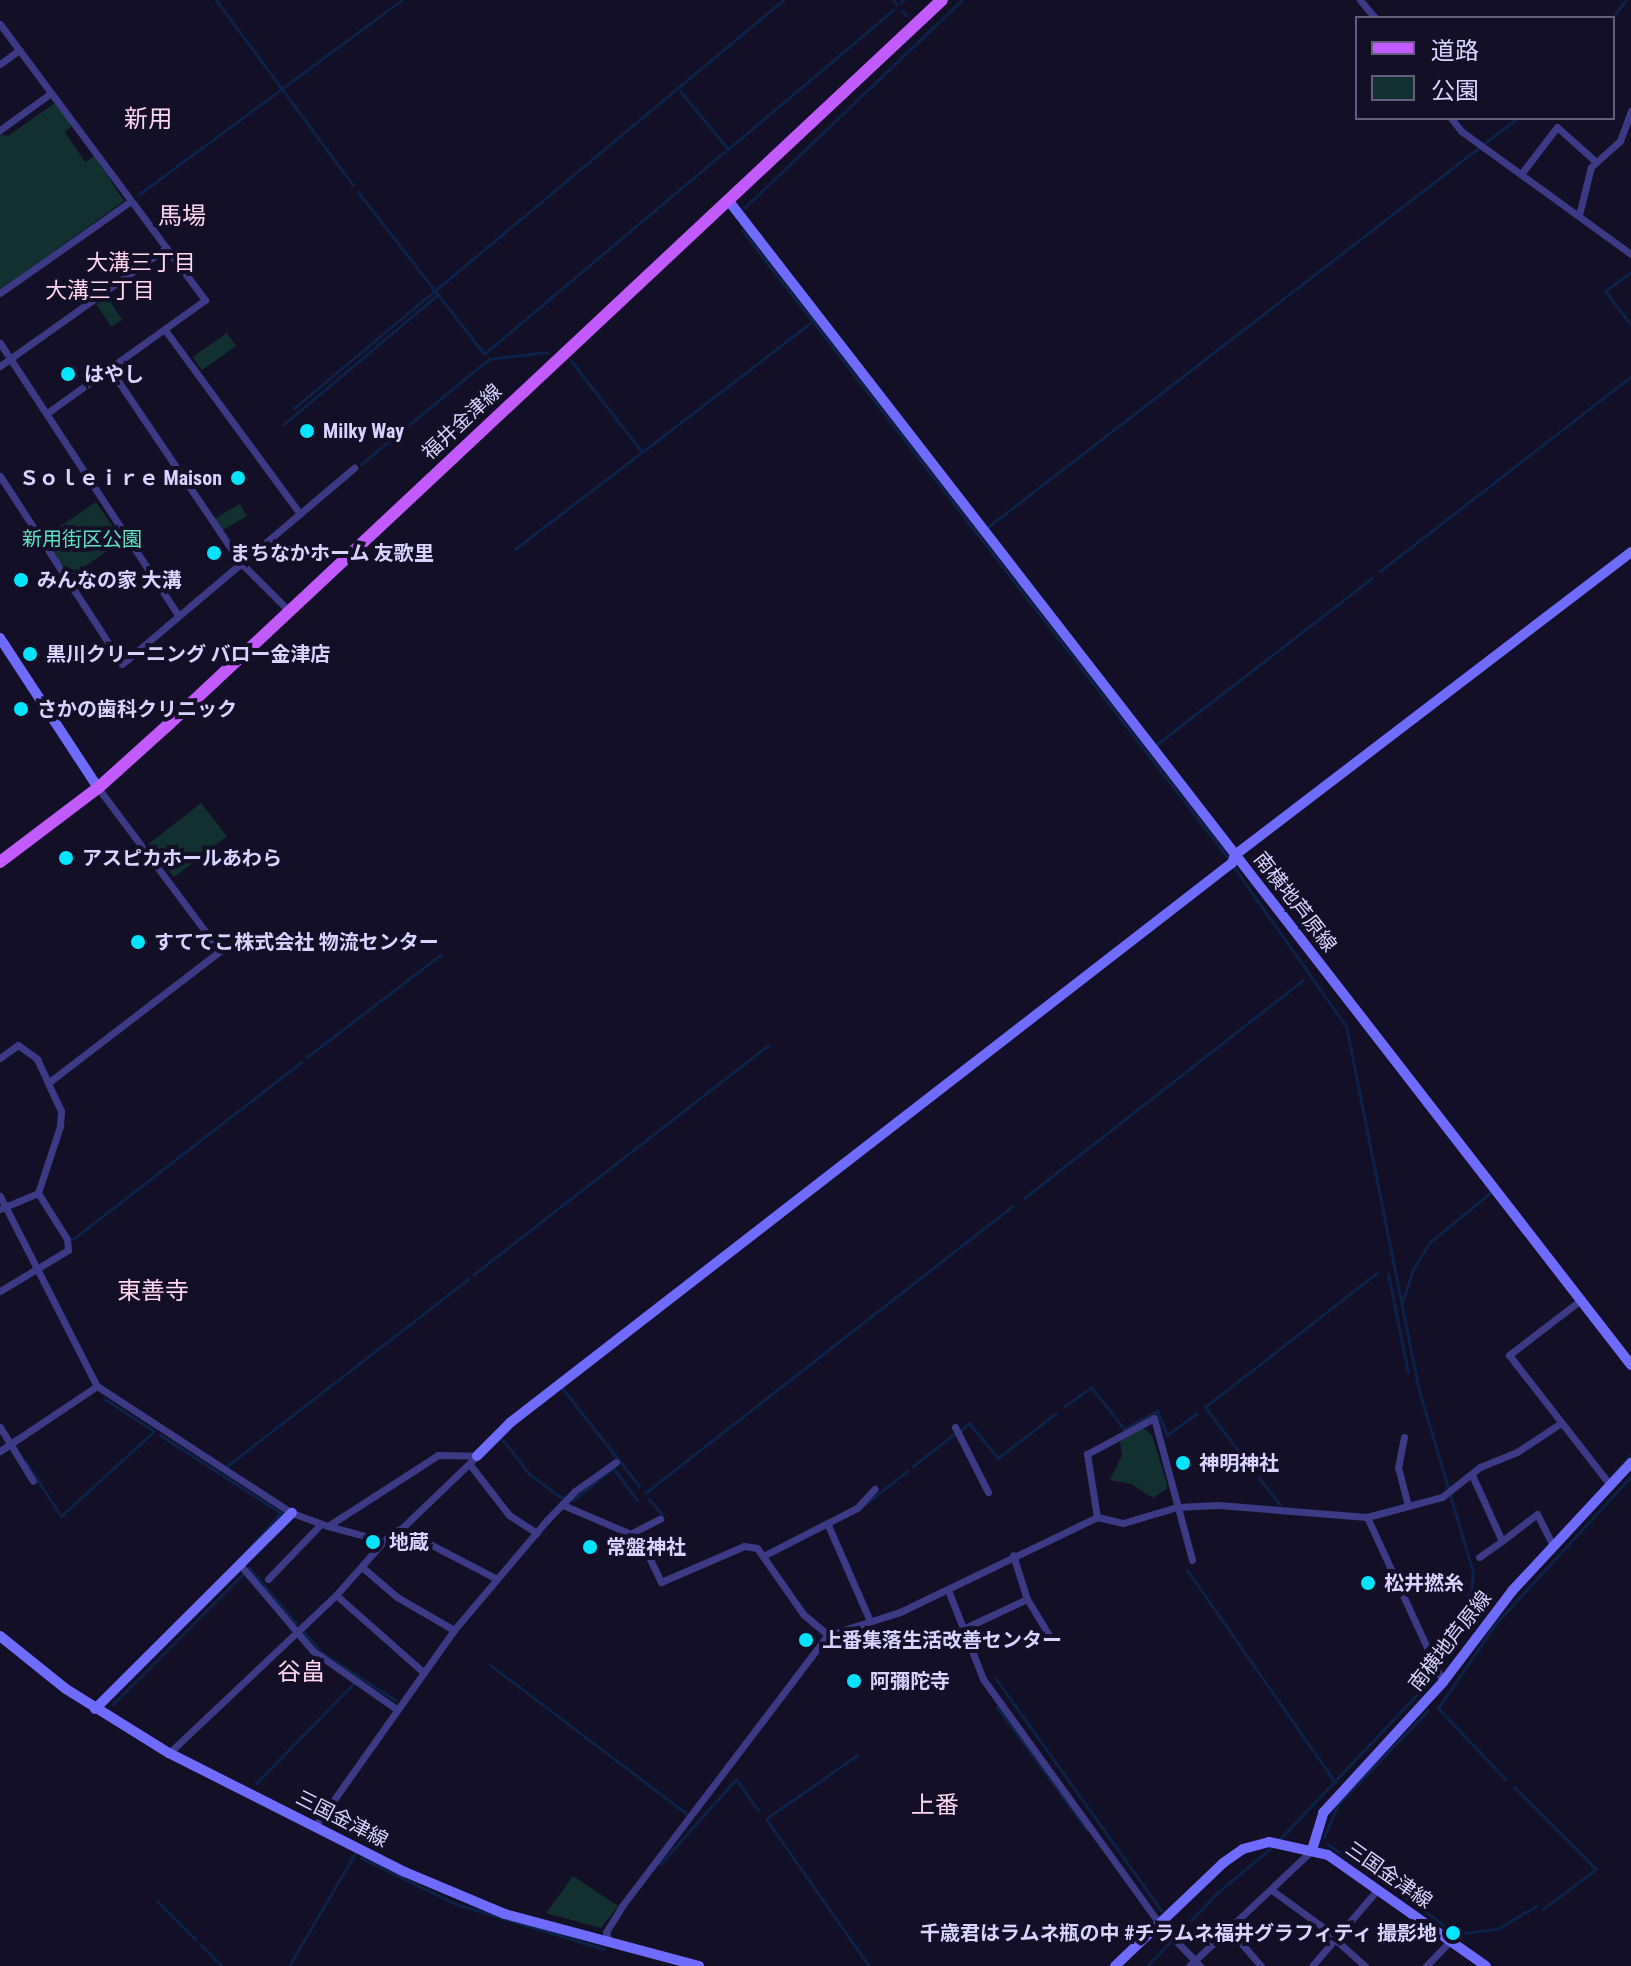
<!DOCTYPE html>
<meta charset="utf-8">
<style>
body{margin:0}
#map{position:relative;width:1631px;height:1966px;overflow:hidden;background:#130f26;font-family:"Roboto Condensed","Noto Sans JP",sans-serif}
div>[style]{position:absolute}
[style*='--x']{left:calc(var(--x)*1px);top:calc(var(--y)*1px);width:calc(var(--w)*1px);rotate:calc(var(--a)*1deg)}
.green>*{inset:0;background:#12302f;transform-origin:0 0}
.stream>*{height:3px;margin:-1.5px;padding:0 1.5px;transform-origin:1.5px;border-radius:1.5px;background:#0c2248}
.street>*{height:7px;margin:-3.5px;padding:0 3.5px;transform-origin:3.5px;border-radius:3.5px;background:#3d3a85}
.secondary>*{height:10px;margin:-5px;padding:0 5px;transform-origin:5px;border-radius:5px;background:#6f6bff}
.primary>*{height:12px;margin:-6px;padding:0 6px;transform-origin:6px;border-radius:6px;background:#c25bff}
.dots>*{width:22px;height:22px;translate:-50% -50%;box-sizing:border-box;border:4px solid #130f26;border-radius:50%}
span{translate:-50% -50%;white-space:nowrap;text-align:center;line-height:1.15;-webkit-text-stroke:8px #130f26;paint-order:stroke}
.poi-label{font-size:20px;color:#d9d4ff;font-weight:700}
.left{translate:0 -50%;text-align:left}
.right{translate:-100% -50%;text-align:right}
.street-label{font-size:20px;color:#d9d4ff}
.park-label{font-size:20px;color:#5fe0c0}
.neighbourhood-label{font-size:22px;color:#ffd6f0}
.quarter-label{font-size:24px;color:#ffd6f0}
.legend{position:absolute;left:1355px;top:16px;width:260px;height:104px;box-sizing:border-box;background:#130f26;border:2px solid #625e7d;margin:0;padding:10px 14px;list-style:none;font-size:24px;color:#d9d4ff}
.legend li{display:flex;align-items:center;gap:16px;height:40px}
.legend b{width:40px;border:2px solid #625e7d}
</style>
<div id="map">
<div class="green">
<div style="clip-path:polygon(55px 103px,72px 126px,65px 132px,85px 162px,95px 156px,124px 201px,0 290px,0 134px,8px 136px)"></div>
<div style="left:107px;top:297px;width:27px;height:13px;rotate:56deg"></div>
<div style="left:227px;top:333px;width:16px;height:42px;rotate:55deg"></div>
<div style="left:96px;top:502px;width:47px;height:64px;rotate:56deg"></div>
<div style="left:240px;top:504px;width:14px;height:29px;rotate:60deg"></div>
<div style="left:201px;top:803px;width:42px;height:67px;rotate:52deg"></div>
<div style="clip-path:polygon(1143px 1428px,1152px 1435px,1167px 1484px,1167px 1489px,1153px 1498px,1131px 1484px,1110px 1480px,1122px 1455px,1120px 1441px)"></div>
<div style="clip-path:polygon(573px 1876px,618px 1906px,601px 1928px,546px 1913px)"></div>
</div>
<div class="stream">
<div style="--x:216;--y:0;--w:230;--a:53.5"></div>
<div style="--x:893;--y:0;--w:6;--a:51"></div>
<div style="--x:901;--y:2;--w:3;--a:-45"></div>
<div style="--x:902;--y:11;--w:6;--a:45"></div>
<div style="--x:1612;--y:18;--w:23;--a:-52"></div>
<div style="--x:680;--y:91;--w:75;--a:50.4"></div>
<div style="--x:728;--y:149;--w:216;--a:-40.1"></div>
<div style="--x:358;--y:192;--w:205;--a:52.1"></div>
<div style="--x:484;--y:354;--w:315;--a:-40.1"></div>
<div style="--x:138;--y:195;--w:328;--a:-36.5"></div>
<div style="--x:744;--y:208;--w:301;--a:-43.7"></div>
<div style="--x:742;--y:230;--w:795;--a:52.25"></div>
<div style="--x:1631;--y:272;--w:32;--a:144"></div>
<div style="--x:1605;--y:291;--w:43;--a:52.6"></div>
<div style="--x:571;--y:361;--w:115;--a:52"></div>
<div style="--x:642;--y:452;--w:212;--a:-37.5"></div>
<div style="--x:294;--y:408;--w:637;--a:-39.84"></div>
<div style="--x:284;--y:424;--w:199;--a:-40.1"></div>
<div style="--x:361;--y:464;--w:166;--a:-39.4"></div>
<div style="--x:489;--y:359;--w:58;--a:-6.9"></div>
<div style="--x:989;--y:526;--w:667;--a:-37.69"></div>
<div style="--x:515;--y:549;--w:160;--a:-37.4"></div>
<div style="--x:1380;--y:571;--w:318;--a:-37.8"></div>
<div style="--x:1157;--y:744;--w:272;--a:-37.7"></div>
<div style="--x:1233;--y:866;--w:196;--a:54.8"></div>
<div style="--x:1346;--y:1026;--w:371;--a:78.7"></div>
<div style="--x:1419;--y:1390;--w:190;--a:73.5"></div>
<div style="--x:1473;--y:1572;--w:18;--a:96"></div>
<div style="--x:1471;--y:1590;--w:108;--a:115.9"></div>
<div style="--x:1424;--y:1687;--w:212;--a:133.5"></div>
<div style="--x:307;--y:1057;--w:168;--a:-37.5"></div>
<div style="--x:1024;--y:1198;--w:353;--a:-38"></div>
<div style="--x:73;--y:1239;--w:289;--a:-37.8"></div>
<div style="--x:474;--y:1274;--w:373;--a:-37.9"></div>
<div style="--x:1388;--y:1274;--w:100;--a:78.5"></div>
<div style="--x:1403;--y:1300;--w:33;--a:-72"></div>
<div style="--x:1413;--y:1269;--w:32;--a:-58"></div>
<div style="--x:1430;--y:1242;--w:79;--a:-39.3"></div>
<div style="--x:562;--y:1388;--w:125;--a:51.8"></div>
<div style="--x:1065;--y:1406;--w:32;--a:-36"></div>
<div style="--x:1091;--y:1387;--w:53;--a:51.8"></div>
<div style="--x:1124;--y:1429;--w:38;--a:-29"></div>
<div style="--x:1157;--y:1411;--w:26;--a:67"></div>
<div style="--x:1167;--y:1435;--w:37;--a:-36"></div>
<div style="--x:961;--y:1430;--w:11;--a:-41"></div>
<div style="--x:969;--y:1423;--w:45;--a:50.4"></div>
<div style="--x:998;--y:1458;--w:73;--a:-37.8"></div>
<div style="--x:160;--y:1435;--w:144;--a:32.8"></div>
<div style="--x:281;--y:1513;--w:62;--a:132.4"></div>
<div style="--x:503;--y:1440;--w:43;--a:52.6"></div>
<div style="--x:529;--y:1474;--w:39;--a:36"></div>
<div style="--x:561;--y:1497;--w:12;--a:14"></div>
<div style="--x:573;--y:1500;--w:51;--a:-38.7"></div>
<div style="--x:613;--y:1468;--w:40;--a:53"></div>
<div style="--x:25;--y:1461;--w:66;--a:56.8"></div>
<div style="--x:61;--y:1516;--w:126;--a:-42.4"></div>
<div style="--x:154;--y:1431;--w:59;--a:-146.9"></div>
<div style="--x:227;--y:1466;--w:305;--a:-37.8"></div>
<div style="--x:913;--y:1466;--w:52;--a:-38"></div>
<div style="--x:1252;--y:1469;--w:78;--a:-127.2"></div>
<div style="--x:1205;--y:1407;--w:219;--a:-38"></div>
<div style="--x:1611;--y:1477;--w:30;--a:-48"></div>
<div style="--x:1259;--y:1478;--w:34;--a:52"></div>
<div style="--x:645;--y:1493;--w:467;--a:-38"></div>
<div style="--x:649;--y:1499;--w:19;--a:51"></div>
<div style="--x:864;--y:1505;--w:55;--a:-38.3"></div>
<div style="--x:1187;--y:1570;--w:259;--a:55.1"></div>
<div style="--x:303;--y:1631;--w:29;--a:49"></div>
<div style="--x:322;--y:1653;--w:87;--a:32.8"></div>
<div style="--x:490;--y:1665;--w:247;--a:37.1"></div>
<div style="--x:996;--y:1679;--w:284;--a:54.5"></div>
<div style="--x:113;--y:1704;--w:192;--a:-45"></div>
<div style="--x:249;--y:1568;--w:72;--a:49.5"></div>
<div style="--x:997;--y:1707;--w:152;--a:53.8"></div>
<div style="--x:857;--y:1755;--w:111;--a:144.9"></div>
<div style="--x:766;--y:1819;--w:179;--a:55"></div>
<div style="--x:1505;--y:1779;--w:98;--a:-133.3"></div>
<div style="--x:1438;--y:1708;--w:103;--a:-55.7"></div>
<div style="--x:1496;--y:1623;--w:200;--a:-47.4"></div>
<div style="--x:256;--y:1783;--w:139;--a:-45.6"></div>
<div style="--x:1514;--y:1787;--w:116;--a:45"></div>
<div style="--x:1596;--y:1869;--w:66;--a:143"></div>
<div style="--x:1324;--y:1837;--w:36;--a:-67"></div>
<div style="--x:1338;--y:1804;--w:130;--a:-46.2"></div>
<div style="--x:1327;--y:1844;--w:82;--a:34.1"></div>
<div style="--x:361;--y:1858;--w:106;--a:25.8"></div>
<div style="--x:456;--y:1904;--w:155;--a:16.9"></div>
<div style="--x:660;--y:1864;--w:114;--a:-48.2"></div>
<div style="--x:736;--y:1779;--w:38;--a:55"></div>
<div style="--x:1401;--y:1895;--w:66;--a:35.1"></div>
<div style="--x:157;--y:1901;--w:54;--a:45"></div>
<div style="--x:1463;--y:1933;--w:34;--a:-7"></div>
<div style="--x:1497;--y:1929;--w:45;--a:-30.5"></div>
<div style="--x:201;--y:1945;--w:30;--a:45"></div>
<div style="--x:289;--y:1966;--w:131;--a:-59.7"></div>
<div style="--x:1147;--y:1966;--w:103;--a:-46.2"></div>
<div style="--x:1218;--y:1892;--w:72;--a:-39.9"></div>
</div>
<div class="street">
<div style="--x:1360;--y:0;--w:23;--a:50"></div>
<div style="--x:0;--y:24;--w:344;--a:53.4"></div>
<div style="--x:205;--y:300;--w:194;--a:144.4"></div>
<div style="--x:0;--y:64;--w:24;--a:-36"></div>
<div style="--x:1451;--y:118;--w:16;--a:52"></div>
<div style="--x:1461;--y:131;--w:210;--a:35.9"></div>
<div style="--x:0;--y:130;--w:63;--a:-36"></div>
<div style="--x:1521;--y:174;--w:59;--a:-52.5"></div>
<div style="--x:1557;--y:127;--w:52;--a:41.9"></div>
<div style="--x:1579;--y:215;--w:49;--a:-76"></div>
<div style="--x:1591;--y:167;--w:39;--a:-42"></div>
<div style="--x:1620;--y:141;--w:32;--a:-70"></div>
<div style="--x:0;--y:293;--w:160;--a:-35.1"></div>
<div style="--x:165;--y:330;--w:228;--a:53.7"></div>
<div style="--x:0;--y:343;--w:325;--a:56.8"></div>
<div style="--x:0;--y:366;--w:204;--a:-35.4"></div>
<div style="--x:110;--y:369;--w:234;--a:56"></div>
<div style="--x:241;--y:563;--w:68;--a:45"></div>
<div style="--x:0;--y:476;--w:224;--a:57"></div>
<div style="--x:122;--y:664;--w:304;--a:-40.2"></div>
<div style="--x:0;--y:1058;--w:22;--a:-36"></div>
<div style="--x:18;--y:1045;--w:24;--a:36"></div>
<div style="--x:37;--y:1059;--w:26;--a:65"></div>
<div style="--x:0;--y:1196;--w:213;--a:63"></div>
<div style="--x:97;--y:1386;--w:233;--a:33.1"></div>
<div style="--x:292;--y:1513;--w:38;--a:20"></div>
<div style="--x:328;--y:1526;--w:131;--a:-32.8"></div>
<div style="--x:438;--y:1455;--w:39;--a:1"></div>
<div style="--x:0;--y:1209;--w:41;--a:-22.8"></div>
<div style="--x:0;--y:1291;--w:79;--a:-31.1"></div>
<div style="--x:68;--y:1250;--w:11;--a:-95"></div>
<div style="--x:67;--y:1239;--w:54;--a:-122.2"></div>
<div style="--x:38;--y:1193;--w:71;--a:-71.8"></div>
<div style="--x:60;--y:1126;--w:15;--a:-86"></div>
<div style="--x:61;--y:1111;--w:31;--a:-115"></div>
<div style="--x:48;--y:1083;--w:217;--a:-37.5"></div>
<div style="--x:220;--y:951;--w:204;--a:-126.8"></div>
<div style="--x:1582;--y:1299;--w:92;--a:142.5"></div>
<div style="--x:1509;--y:1355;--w:166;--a:52.1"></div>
<div style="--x:0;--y:1427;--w:63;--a:58.6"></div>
<div style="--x:955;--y:1427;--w:73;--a:63.1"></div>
<div style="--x:1404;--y:1437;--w:31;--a:101"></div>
<div style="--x:1398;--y:1467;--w:40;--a:75.6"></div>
<div style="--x:0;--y:1451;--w:117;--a:-33.8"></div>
<div style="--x:471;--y:1466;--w:62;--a:52.2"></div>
<div style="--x:509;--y:1515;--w:33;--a:33"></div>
<div style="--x:1472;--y:1475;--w:72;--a:65.6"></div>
<div style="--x:1502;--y:1541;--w:28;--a:145"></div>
<div style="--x:563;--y:1505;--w:84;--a:23.2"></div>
<div style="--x:640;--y:1538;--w:49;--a:64.5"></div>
<div style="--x:661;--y:1582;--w:90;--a:-23.4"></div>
<div style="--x:744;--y:1546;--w:13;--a:9"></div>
<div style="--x:757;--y:1548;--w:80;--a:55.1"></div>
<div style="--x:803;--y:1614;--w:33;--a:40"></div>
<div style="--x:1097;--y:1517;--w:64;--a:-99"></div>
<div style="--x:1087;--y:1454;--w:76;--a:-28.2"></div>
<div style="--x:1154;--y:1418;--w:147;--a:75"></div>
<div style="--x:1367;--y:1517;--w:182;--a:65.3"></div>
<div style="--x:828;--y:1525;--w:105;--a:66.4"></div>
<div style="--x:328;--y:1526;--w:58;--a:15"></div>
<div style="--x:401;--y:1529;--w:108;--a:27.5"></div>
<div style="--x:630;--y:1534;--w:34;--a:-27"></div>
<div style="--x:1502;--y:1541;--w:44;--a:-37.6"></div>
<div style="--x:1537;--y:1514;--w:37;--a:63"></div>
<div style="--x:765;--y:1555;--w:103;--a:-27.1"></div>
<div style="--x:857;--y:1508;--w:26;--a:-47"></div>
<div style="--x:242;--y:1567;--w:110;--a:49.8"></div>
<div style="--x:313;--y:1651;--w:100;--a:34.8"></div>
<div style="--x:363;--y:1568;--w:45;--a:40.5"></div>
<div style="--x:397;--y:1597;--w:66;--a:30.1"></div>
<div style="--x:268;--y:1579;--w:74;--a:-46.1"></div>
<div style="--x:948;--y:1590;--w:96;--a:68.5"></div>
<div style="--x:983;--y:1679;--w:302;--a:54.2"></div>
<div style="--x:1160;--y:1924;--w:58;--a:46.4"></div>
<div style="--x:336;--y:1595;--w:115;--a:41.5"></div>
<div style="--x:1027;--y:1599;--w:48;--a:58.6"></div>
<div style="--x:965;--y:1628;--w:68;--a:-25.1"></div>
<div style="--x:1027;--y:1599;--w:46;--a:-107.7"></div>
<div style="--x:169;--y:1753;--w:230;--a:-43.4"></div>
<div style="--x:336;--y:1595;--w:84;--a:-48.4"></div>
<div style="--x:392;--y:1532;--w:9;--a:-18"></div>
<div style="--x:401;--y:1529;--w:105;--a:-43.8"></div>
<div style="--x:316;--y:1825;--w:239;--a:-54.7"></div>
<div style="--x:454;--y:1630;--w:144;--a:-49.8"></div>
<div style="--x:547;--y:1520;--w:40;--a:-46"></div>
<div style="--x:575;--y:1491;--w:50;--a:-35.3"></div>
<div style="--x:1273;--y:1891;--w:82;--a:36"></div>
<div style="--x:1228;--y:1928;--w:50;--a:49"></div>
<div style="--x:1337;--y:1941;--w:38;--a:42"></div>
<div style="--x:609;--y:1943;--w:11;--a:-105"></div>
<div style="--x:606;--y:1932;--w:31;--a:-58"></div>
<div style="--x:622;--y:1906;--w:340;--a:-52.8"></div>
<div style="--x:828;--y:1635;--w:76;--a:-17.7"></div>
<div style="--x:900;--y:1612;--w:219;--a:-25.7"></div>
<div style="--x:1097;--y:1517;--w:27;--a:13"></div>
<div style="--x:1123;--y:1523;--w:56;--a:-16.5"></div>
<div style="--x:1177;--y:1507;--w:41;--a:-2.8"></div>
<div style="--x:1218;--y:1505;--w:149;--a:4.6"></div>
<div style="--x:1367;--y:1517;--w:78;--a:-14.9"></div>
<div style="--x:1442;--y:1497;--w:48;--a:-38.3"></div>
<div style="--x:1480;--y:1467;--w:40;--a:-22"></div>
<div style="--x:1517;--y:1452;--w:53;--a:-33.4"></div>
<div style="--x:1189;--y:1966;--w:169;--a:-43.3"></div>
<div style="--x:1312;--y:1966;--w:101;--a:-49.4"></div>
<div style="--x:1426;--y:1966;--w:36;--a:-46"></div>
</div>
<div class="secondary">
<div style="--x:728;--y:200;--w:1474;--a:52.22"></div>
<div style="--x:0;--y:638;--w:179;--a:56.8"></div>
<div style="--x:1235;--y:855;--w:499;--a:-37.4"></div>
<div style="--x:477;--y:1456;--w:48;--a:-45"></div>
<div style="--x:511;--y:1422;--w:912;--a:-37.79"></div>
<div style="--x:1232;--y:863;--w:9;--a:-69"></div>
<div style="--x:0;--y:1636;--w:85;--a:38.8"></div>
<div style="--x:66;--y:1689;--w:121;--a:31.9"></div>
<div style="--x:169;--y:1753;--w:264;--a:26.8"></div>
<div style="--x:405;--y:1872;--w:108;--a:22.8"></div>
<div style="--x:505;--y:1914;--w:201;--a:15"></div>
<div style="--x:95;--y:1709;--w:278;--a:-44.9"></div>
<div style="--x:1312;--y:1850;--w:39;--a:-73"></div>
<div style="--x:1323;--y:1813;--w:178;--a:-47.5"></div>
<div style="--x:1443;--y:1682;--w:114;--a:-52.8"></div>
<div style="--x:1512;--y:1591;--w:175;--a:-47.1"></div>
<div style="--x:1115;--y:1966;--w:149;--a:-43.6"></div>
<div style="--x:1223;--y:1863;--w:24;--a:-35"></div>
<div style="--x:1243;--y:1849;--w:27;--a:-15"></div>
<div style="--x:1269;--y:1842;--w:60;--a:12.4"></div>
<div style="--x:1328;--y:1855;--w:193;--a:35.1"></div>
</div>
<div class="primary">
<div style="--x:0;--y:862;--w:123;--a:-37.1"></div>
<div style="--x:98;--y:788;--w:96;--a:-42"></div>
<div style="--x:169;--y:724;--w:1059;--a:-43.13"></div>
</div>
<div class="dots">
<div style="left:68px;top:374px;background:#00e5ff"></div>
<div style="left:307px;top:431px;background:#00e5ff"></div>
<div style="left:238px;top:478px;background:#00e5ff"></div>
<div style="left:214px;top:553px;background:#00e5ff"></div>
<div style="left:21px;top:580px;background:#00e5ff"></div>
<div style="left:30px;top:654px;background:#00e5ff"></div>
<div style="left:21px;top:709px;background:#00e5ff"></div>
<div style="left:66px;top:858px;background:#00e5ff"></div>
<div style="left:138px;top:942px;background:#00e5ff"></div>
<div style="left:1183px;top:1463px;background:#00e5ff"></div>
<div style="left:373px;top:1542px;background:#00e5ff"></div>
<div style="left:590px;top:1547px;background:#00e5ff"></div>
<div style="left:1368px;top:1583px;background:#00e5ff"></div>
<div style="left:806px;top:1640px;background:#00e5ff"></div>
<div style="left:854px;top:1681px;background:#00e5ff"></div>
<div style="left:1453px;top:1933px;background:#00e5ff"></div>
</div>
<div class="poi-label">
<span class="left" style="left:84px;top:374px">はやし</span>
<span class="left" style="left:323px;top:431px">Milky Way</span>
<span class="right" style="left:222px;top:478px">Ｓｏｌｅｉｒｅ Maison</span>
<span class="left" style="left:230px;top:553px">まちなかホーム 友歌里</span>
<span class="left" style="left:37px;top:580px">みんなの家 大溝</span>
<span class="left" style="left:46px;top:654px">黒川クリーニング バロー金津店</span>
<span class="left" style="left:37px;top:709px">さかの歯科クリニック</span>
<span class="left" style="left:82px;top:858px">アスピカホールあわら</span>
<span class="left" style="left:154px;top:942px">すててこ株式会社 物流センター</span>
<span class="left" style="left:1199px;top:1463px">神明神社</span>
<span class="left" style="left:389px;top:1542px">地蔵</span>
<span class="left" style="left:606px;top:1547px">常盤神社</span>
<span class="left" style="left:1384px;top:1583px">松井撚糸</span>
<span class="left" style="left:822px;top:1640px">上番集落生活改善センター</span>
<span class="left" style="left:870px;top:1681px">阿彌陀寺</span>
<span class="right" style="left:1437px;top:1933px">千歳君はラムネ瓶の中 #チラムネ福井グラフィティ 撮影地</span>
</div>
<div class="street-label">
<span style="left:462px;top:422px;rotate:-43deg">福井金津線</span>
<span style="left:1295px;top:902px;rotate:52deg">南横地芦原線</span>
<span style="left:1450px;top:1641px;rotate:-52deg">南横地芦原線</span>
<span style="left:342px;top:1819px;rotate:27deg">三国金津線</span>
<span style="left:1389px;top:1875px;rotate:35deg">三国金津線</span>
</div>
<div class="park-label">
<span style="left:82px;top:539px">新用街区公園</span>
</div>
<div class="neighbourhood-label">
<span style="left:141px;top:263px">大溝三丁目</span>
<span style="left:100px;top:291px">大溝三丁目</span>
</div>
<div class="quarter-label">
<span style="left:148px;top:120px">新用</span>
<span style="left:182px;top:217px">馬場</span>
<span style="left:153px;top:1292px">東善寺</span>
<span style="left:301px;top:1673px">谷畠</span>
<span style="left:935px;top:1806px">上番</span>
</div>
<ul class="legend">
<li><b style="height:10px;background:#c25bff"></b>道路</li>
<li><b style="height:22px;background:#12302f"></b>公園</li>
</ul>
</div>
